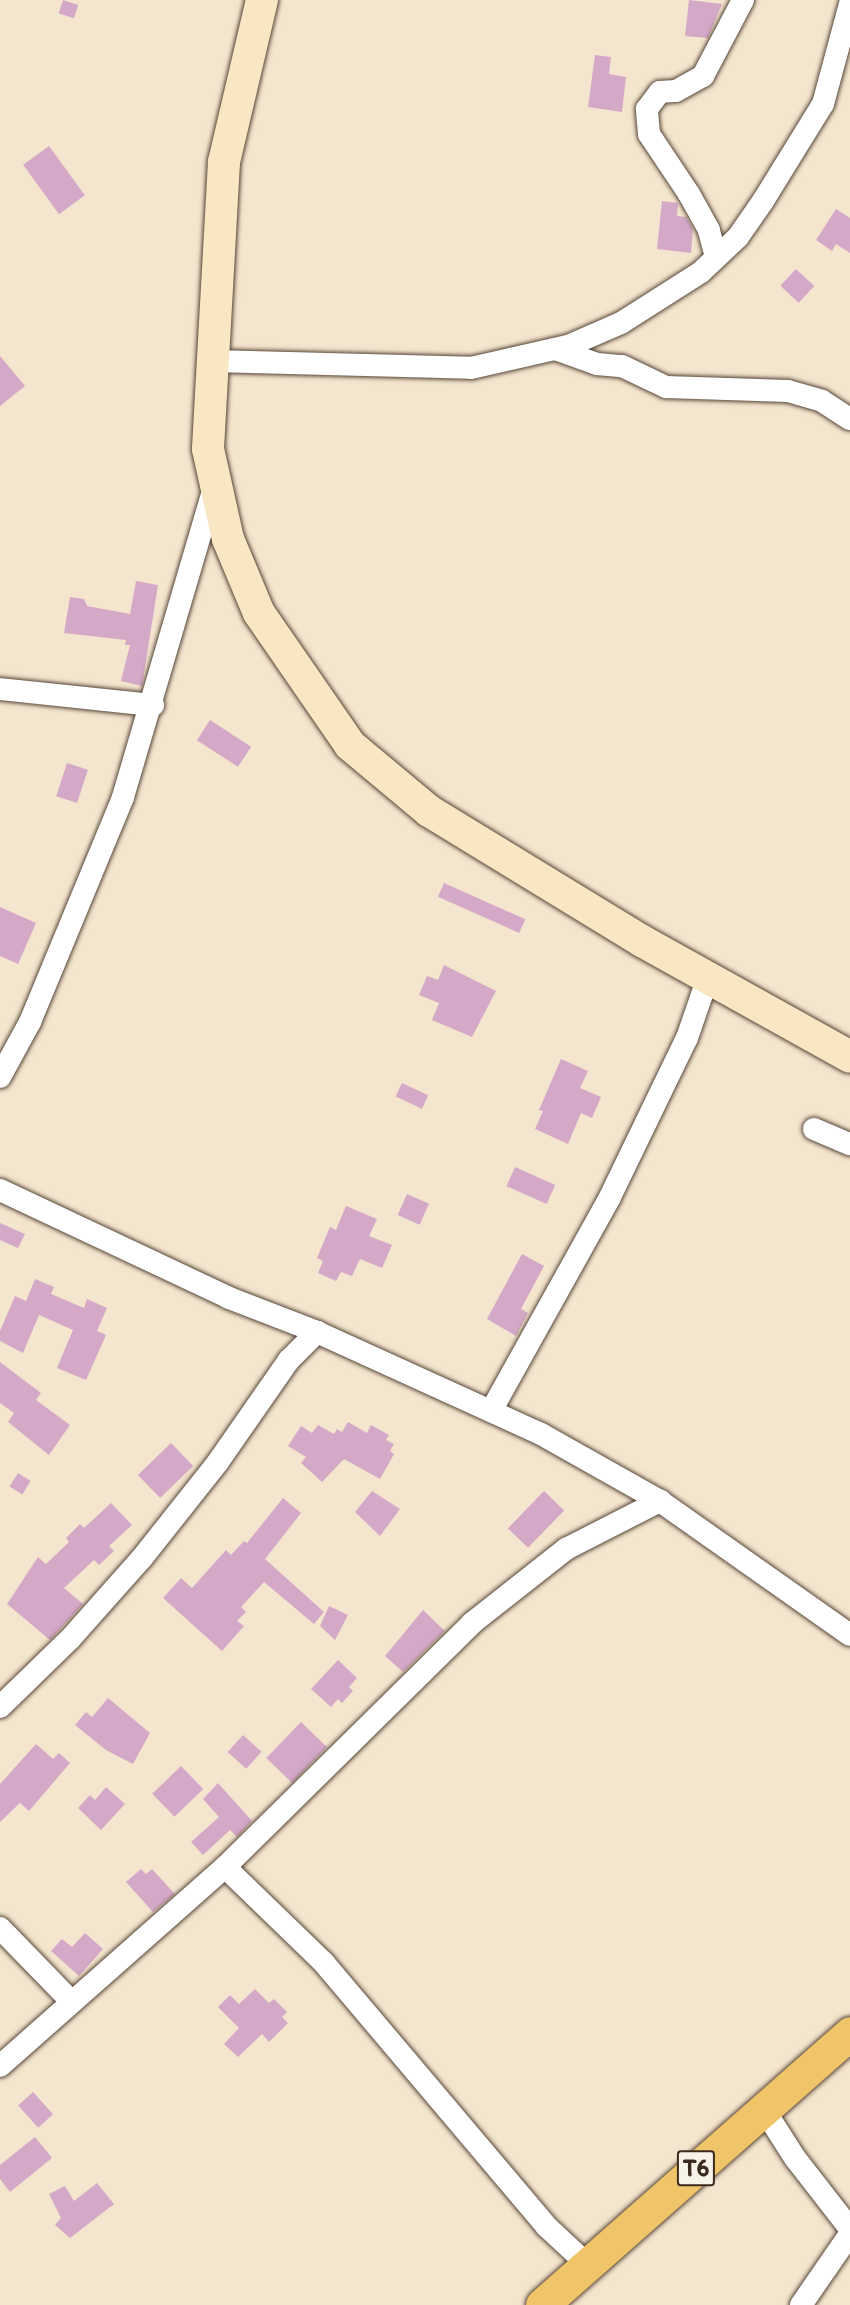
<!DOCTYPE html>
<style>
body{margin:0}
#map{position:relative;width:850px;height:2305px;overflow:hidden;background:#f4e5ce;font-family:Itim,sans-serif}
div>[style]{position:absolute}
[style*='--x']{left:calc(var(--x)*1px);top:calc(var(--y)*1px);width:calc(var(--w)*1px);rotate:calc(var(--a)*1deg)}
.building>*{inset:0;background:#d4a9c7;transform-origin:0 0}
.roads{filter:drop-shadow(0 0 2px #574638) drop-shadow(0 0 2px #574638)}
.street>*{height:22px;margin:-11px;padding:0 11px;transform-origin:11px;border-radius:11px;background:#fff}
.secondary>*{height:32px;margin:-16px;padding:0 16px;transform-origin:16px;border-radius:16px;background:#f9e7c3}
.highway>*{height:33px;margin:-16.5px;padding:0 16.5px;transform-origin:16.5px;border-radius:16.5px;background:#f0c469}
span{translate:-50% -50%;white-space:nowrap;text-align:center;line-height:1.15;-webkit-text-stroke:5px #f7f3e8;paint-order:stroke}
.shield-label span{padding:2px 4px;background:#f7f3e8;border:2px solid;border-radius:4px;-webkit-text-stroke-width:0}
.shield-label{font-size:24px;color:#3b2a1e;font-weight:700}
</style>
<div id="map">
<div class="building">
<div style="left:63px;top:0;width:16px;height:14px;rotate:18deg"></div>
<div style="clip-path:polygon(689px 0,722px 4px,708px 38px,685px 36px)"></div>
<div style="clip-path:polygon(595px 55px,611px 57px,609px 74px,626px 77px,622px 112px,588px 107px)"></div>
<div style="left:49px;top:146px;width:61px;height:32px;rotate:54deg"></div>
<div style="clip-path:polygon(662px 201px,678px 203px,677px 216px,686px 217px,693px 229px,691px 253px,657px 249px)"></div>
<div style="clip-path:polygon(836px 209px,850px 218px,850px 253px,836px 244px,832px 251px,816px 240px)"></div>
<div style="left:796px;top:269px;width:25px;height:23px;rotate:43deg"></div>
<div style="clip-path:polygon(0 356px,25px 386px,0 406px)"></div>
<div style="clip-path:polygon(136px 581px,158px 585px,142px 686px,121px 681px,130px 645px,125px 645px,126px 640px,64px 633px,70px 597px,84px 599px,87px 606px,130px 614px)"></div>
<div style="left:210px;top:720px;width:49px;height:24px;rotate:33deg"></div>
<div style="left:67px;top:763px;width:22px;height:35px;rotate:18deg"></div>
<div style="left:444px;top:883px;width:89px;height:15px;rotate:24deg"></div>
<div style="clip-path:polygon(0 907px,36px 923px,18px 964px,0 956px)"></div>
<div style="clip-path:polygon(444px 965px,496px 991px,472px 1037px,432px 1020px,439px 1003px,419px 995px,427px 976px,438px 980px)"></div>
<div style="clip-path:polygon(561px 1059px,588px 1071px,580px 1088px,601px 1097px,592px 1118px,581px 1113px,568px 1144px,535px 1129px,543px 1111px,539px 1110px)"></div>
<div style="left:402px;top:1083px;width:29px;height:15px;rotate:25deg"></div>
<div style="left:515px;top:1167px;width:44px;height:21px;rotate:24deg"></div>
<div style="left:407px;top:1194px;width:24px;height:23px;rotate:24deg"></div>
<div style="clip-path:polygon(346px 1206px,377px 1219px,369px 1236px,392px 1245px,382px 1268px,360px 1259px,352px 1276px,341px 1272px,336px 1281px,318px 1273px,323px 1261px,317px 1258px,330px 1227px,336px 1230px)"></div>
<div style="clip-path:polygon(0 1223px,25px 1234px,18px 1248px,0 1240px)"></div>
<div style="clip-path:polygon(522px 1254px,544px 1266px,521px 1309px,528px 1313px,516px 1336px,487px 1319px)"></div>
<div style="clip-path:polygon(35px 1279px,54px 1287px,51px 1294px,84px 1308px,87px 1299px,107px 1308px,97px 1331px,106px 1335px,86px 1380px,57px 1368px,73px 1330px,39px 1315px,23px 1353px,0 1341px,0 1331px,15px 1296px,26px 1301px)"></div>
<div style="clip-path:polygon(0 1362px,41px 1393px,36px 1400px,70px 1425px,49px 1455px,8px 1422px,14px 1413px,0 1403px)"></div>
<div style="clip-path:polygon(348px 1422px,367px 1433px,371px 1425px,389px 1435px,386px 1440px,394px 1444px,390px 1451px,394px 1454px,380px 1479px,344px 1459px,322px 1482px,301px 1463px,306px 1457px,288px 1446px,301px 1426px,312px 1433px,318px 1425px,334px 1434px,337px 1429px,342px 1432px)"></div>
<div style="left:171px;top:1443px;width:32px;height:46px;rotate:46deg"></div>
<div style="left:18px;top:1473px;width:15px;height:16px;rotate:32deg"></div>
<div style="clip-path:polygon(372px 1491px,400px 1509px,380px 1536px,355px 1512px)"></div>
<div style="left:544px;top:1491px;width:28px;height:52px;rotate:44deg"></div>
<div style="clip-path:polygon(283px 1498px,301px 1513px,265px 1559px,324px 1612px,314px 1624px,264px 1582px,241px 1607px,246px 1612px,237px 1621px,244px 1626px,222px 1651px,163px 1598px,181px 1578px,192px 1588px,226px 1550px,231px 1555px,244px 1541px,247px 1543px)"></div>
<div style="clip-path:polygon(111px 1503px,132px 1525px,109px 1546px,114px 1551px,99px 1565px,94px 1560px,64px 1588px,83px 1604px,50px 1640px,7px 1604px,38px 1557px,46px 1564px,69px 1542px,66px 1538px,80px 1524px,84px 1528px)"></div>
<div style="clip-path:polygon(329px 1606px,348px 1615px,335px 1640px,320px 1626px)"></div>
<div style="clip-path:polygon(423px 1610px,445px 1631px,403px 1672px,385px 1656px)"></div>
<div style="clip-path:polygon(338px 1660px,357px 1678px,349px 1687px,353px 1691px,342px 1703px,338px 1699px,331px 1707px,311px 1689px)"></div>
<div style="clip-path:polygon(108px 1698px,150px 1733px,133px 1764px,106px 1750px,75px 1725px,86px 1712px,92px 1717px)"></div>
<div style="left:301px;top:1722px;width:36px;height:50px;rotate:44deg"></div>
<div style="left:243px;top:1735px;width:25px;height:23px;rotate:42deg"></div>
<div style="clip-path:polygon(36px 1744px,53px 1759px,59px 1753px,70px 1763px,29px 1811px,20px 1803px,0 1822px,0 1784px)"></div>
<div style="left:181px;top:1766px;width:32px;height:40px;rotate:46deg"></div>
<div style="clip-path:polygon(218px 1783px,252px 1821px,237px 1837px,230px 1830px,203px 1855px,191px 1842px,219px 1817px,203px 1799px)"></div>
<div style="clip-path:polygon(106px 1787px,125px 1804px,101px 1830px,78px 1808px,90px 1795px,95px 1800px)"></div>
<div style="clip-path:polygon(141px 1869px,146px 1874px,152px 1869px,175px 1894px,153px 1912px,126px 1882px)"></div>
<div style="clip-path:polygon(85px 1933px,103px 1949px,79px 1976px,51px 1951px,62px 1939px,72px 1947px)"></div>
<div style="clip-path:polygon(255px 1989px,269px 2003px,274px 1999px,287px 2012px,282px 2017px,288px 2023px,269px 2042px,262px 2034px,238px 2057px,224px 2044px,239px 2028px,218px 2007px,230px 1995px,239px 2004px)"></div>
<div style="left:33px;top:2092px;width:30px;height:20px;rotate:48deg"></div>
<div style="clip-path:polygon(35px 2137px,52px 2158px,10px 2192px,0 2179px,0 2165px)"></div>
<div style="clip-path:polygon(97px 2183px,114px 2204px,70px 2238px,55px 2225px,61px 2218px,49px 2194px,65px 2186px,74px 2201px)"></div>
</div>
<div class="roads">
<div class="street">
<div style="--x:716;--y:257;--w:28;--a:-105"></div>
<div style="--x:709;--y:230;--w:41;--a:-119.1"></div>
<div style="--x:689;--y:194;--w:72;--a:-123.7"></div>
<div style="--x:649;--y:134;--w:25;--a:-95"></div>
<div style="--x:647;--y:109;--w:21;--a:-53"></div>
<div style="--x:660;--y:92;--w:16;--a:-4"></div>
<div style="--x:676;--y:91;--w:31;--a:-29"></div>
<div style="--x:703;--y:76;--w:86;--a:-62.2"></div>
<div style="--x:555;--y:349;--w:45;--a:19.7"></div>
<div style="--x:597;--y:364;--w:25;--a:5"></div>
<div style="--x:622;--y:366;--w:49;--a:25.5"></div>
<div style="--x:666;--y:387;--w:122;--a:1.9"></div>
<div style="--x:788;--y:391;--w:35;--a:16"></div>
<div style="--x:822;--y:401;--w:33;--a:33"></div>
<div style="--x:212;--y:361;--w:259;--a:1.5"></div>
<div style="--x:471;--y:368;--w:99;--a:-12.8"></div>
<div style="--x:568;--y:346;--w:58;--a:-23.5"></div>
<div style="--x:621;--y:323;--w:95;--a:-32.5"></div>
<div style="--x:701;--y:272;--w:51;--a:-43.4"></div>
<div style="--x:738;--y:237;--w:44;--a:-55.2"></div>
<div style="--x:763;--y:201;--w:114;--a:-58.3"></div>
<div style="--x:823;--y:104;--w:104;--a:-74.9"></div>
<div style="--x:0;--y:689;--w:154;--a:6"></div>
<div style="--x:0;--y:1077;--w:63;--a:-61.4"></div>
<div style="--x:30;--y:1022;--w:243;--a:-67.5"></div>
<div style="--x:123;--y:797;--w:326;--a:-73.6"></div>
<div style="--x:814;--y:1129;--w:39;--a:23"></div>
<div style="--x:0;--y:1190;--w:253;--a:25.2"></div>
<div style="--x:229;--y:1298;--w:94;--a:21.1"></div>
<div style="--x:317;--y:1332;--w:246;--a:24.5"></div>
<div style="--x:541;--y:1434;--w:137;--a:29.4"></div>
<div style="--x:660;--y:1501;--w:232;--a:35.2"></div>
<div style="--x:491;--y:1411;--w:243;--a:-60.9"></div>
<div style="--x:609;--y:1199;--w:179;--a:-64.2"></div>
<div style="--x:687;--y:1038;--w:65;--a:-71"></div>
<div style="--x:0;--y:1707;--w:98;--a:-44.2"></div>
<div style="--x:70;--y:1639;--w:108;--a:-48.4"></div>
<div style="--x:142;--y:1558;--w:122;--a:-51.6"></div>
<div style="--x:218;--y:1462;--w:124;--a:-55.2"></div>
<div style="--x:289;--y:1360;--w:40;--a:-45"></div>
<div style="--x:225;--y:1867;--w:138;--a:44.1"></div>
<div style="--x:324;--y:1963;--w:344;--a:49.8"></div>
<div style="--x:546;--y:2226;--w:57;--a:42.9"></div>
<div style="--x:0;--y:1928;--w:103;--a:45.8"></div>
<div style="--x:0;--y:2066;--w:300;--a:-41.5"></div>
<div style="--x:225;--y:1867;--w:347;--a:-44.6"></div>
<div style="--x:472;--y:1623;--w:120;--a:-38.2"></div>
<div style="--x:566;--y:1549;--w:106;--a:-27.1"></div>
<div style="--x:763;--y:2108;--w:59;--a:57.4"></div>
<div style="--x:795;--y:2158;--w:90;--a:52.2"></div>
<div style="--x:801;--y:2305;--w:86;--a:-55.4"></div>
</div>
<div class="secondary">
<div style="--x:262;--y:0;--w:166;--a:103.2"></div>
<div style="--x:224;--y:162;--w:287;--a:93.2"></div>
<div style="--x:208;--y:449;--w:92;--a:77.5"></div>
<div style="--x:228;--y:539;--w:80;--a:67.3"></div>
<div style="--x:259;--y:613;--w:160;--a:55.4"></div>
<div style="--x:350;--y:745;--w:103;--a:39.9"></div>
<div style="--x:429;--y:811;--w:250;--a:31.4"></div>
<div style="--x:642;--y:941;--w:238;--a:29.1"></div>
</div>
<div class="highway">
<div style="--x:542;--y:2305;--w:411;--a:-41.4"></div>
</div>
</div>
<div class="shield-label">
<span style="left:696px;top:2168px">T6</span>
</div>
</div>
